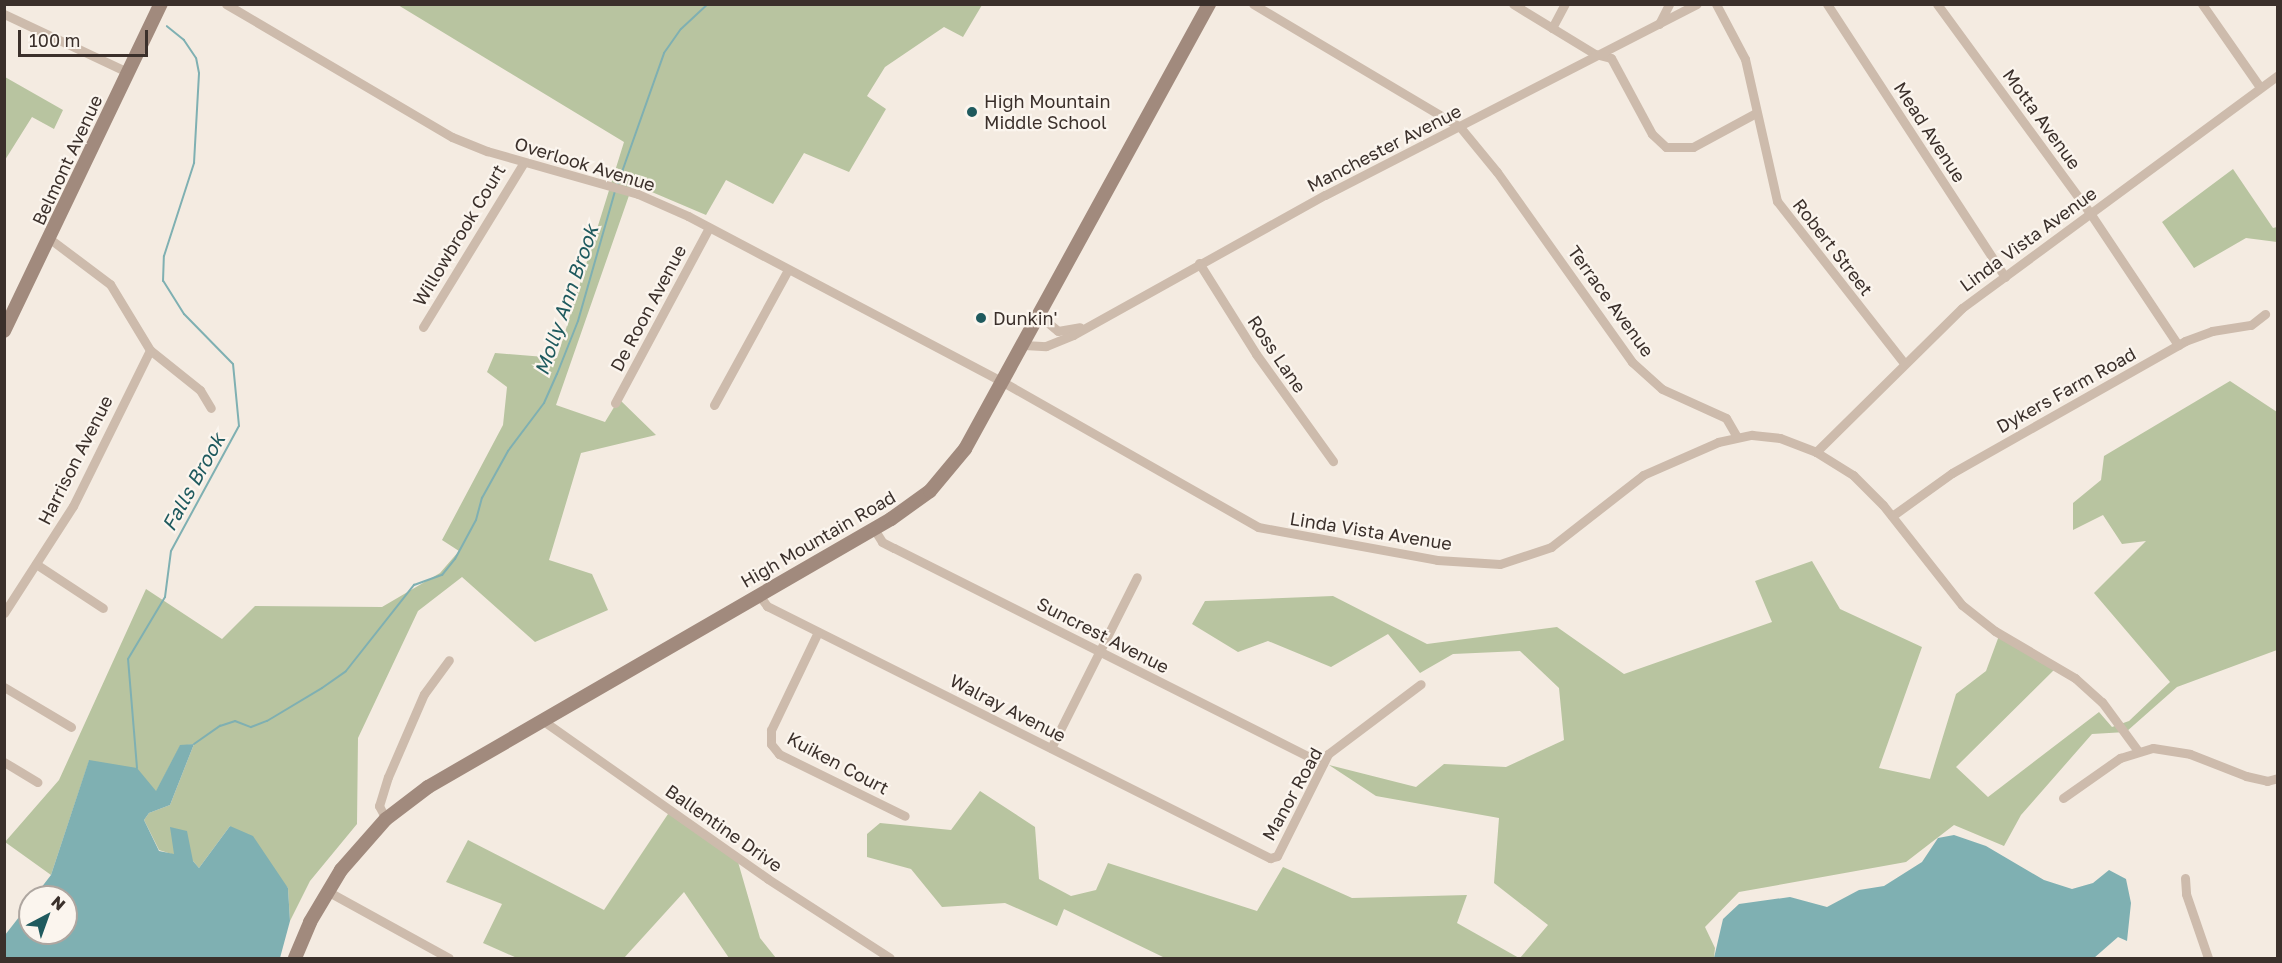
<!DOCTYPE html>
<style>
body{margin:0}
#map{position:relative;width:2282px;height:963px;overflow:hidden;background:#f4ebe1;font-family:"Golos Text",sans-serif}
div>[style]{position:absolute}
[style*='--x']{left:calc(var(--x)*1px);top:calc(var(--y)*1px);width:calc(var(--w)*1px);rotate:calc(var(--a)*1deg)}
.green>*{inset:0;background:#b8c4a0}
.water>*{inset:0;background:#7fb0b2}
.stream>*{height:2px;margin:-1px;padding:0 1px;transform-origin:1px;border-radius:1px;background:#7fb0b2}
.street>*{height:9px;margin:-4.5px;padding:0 4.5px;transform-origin:4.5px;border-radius:4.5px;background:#cdbbac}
.secondary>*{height:14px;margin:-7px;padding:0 7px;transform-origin:7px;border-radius:7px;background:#a18a7d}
.dots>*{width:16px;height:16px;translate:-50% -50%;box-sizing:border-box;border:3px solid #fbf5ee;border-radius:50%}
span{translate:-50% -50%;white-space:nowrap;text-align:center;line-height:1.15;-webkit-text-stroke:4.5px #fbf5ee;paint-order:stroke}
.poi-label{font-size:18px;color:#3b302b}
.left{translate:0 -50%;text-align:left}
.street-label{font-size:18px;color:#3b302b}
.water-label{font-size:20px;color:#1f5a5e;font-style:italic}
.frame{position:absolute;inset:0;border:6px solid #3b302b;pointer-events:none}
.north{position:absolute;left:18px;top:885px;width:60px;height:60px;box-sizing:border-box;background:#fbf5ee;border:2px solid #aea6a0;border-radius:50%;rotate:41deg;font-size:16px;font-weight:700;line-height:24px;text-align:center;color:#3b302b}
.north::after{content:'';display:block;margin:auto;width:21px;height:27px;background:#1f5a5e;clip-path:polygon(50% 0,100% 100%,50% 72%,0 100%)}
.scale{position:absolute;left:18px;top:30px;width:130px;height:27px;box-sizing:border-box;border:3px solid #3b302b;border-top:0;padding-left:8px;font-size:18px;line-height:21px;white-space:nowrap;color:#3b302b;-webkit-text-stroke:4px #fbf5ee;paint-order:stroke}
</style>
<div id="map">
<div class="green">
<div style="clip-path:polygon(398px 5px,982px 5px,963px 37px,944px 27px,885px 67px,867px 96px,886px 109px,849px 172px,804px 153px,773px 204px,726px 180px,706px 215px,633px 184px,556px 405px,605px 422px,619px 399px,656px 435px,581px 453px,549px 560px,592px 574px,608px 610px,535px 642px,462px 577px,418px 611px,358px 738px,357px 824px,310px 881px,290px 921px,288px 888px,230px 826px,199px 868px,193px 861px,159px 850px,144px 820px,149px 813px,170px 805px,194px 744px,180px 746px,156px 792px,89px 761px,51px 875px,5px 842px,59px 780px,146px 589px,222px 639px,255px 606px,382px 607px,440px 573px,459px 551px,442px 540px,503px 425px,507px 387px,487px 372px,495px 353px,557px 358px,624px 142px)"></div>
<div style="clip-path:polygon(5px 77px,63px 110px,54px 129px,32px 117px,5px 160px)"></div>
<div style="clip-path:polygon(2233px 169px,2273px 228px,2277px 227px,2277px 242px,2246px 238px,2194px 268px,2162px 222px)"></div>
<div style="clip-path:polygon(2230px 381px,2277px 412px,2277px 650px,2177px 687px,2126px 732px,2092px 734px,2021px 815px,2004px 846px,1954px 825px,1906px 862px,1739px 892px,1705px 927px,1715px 948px,1714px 958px,1520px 958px,1548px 925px,1494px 883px,1499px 818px,1376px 796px,1329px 765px,1416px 787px,1444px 764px,1506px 767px,1564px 740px,1559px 688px,1520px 651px,1453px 654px,1420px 673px,1388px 634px,1331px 667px,1268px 641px,1238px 652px,1192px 624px,1205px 601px,1333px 596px,1427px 644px,1557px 627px,1624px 674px,1772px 622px,1755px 581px,1812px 561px,1840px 609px,1922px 647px,1879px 768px,1930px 779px,1956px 694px,1986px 671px,2000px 633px,2057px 667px,1956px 767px,1988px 797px,2099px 712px,2112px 727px,2129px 721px,2170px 682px,2094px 593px,2146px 541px,2122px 544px,2103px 515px,2073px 530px,2073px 503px,2101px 480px,2104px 456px)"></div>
<div style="clip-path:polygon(980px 791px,1035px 827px,1039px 879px,1071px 896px,1096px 890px,1108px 863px,1257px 911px,1283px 867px,1352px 898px,1467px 895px,1457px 923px,1519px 958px,1165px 958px,1064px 909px,1057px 926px,1005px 903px,942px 907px,911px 869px,867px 857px,867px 834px,880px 823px,951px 830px)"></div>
<div style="clip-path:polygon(672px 808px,736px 855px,760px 938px,776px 958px,729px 958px,684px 892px,624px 958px,517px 958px,483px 943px,502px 904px,446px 882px,468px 840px,604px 910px)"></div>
</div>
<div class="water">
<div style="clip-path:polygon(194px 744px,170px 805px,149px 813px,144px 820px,159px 851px,174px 854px,170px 827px,187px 831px,193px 861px,199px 868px,230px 826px,253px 836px,288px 888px,290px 921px,280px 958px,5px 958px,5px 935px,30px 903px,30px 933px,66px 933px,66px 897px,34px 897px,51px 875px,89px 760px,137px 768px,156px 791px,180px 745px)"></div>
<div style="clip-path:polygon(1954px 835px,1986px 846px,2044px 880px,2072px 889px,2093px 883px,2109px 870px,2126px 879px,2131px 903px,2127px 941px,2118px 937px,2094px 958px,1714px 958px,1723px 919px,1739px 904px,1790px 897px,1827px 907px,1859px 890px,1884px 886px,1922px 862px,1938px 838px)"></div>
</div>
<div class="stream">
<div style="--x:617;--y:186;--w:141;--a:-70.5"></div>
<div style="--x:664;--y:53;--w:29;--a:-55"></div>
<div style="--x:681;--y:29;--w:37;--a:-43"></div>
<div style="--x:194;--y:744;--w:32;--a:-35"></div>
<div style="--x:220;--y:726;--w:16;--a:-18"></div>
<div style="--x:235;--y:721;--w:17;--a:21"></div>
<div style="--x:251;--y:727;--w:17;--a:-21"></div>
<div style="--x:267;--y:721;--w:64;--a:-31"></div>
<div style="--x:322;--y:688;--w:29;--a:-35"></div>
<div style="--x:346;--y:671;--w:110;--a:-51.7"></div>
<div style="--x:414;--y:585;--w:30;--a:-20"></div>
<div style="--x:442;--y:575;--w:21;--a:-51"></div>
<div style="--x:455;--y:559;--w:44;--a:-61.7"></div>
<div style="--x:476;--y:520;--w:23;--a:-75"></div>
<div style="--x:482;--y:498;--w:54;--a:-61"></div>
<div style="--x:508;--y:451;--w:60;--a:-53.1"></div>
<div style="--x:544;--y:403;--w:32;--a:-66"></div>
<div style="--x:557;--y:374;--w:57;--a:-68.4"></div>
<div style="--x:578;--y:321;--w:135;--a:-74.1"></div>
<div style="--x:137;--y:768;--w:109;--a:-94.7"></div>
<div style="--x:128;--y:659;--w:72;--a:-59.2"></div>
<div style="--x:165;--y:597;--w:46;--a:-82.6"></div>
<div style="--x:171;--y:551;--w:142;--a:-61.5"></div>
<div style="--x:239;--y:426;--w:62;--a:-95.5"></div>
<div style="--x:233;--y:364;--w:70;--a:-134.4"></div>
<div style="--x:184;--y:314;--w:39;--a:-122"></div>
<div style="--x:163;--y:281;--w:25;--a:-88"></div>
<div style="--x:164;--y:256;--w:98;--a:-72.1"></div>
<div style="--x:194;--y:163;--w:90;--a:-86.8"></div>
<div style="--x:199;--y:73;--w:15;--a:-101"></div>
<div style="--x:196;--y:58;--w:22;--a:-124"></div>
<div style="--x:184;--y:40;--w:22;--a:-141"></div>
</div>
<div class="street">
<div style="--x:226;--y:4;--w:262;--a:30.5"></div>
<div style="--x:452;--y:137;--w:38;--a:22"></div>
<div style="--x:487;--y:151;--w:157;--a:15.9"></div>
<div style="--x:638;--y:194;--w:55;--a:23.7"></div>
<div style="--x:688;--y:216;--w:356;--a:27.8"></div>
<div style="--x:1003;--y:382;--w:293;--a:29.6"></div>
<div style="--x:1258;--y:527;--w:182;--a:10.4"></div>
<div style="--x:1437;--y:560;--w:63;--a:3.6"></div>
<div style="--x:1500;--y:564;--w:54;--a:-18.4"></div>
<div style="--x:1551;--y:547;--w:117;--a:-38"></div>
<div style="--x:1643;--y:475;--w:82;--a:-23.7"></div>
<div style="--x:1718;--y:442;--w:35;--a:-12"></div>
<div style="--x:1752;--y:435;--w:28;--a:6"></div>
<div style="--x:1780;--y:438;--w:39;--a:21"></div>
<div style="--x:1816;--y:452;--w:44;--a:31.9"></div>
<div style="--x:1853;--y:475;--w:42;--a:45"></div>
<div style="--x:1883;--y:505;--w:127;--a:51.7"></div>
<div style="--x:1962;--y:605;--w:42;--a:38.2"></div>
<div style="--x:1995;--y:631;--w:93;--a:30.4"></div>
<div style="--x:2075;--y:678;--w:36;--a:42"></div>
<div style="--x:2102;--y:702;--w:61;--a:53.7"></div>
<div style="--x:1253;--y:4;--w:241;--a:30.7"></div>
<div style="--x:1460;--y:127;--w:58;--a:50.6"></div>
<div style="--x:1497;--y:172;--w:233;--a:54.6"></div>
<div style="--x:1632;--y:362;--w:40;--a:42"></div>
<div style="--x:1662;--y:389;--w:70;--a:24.4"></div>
<div style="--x:1726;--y:418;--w:22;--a:60"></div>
<div style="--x:1513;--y:4;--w:96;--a:31.4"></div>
<div style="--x:1595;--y:54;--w:16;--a:14"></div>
<div style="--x:1611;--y:58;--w:86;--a:61.7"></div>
<div style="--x:1652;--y:134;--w:19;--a:43"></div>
<div style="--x:1666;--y:147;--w:27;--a:0"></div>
<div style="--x:1693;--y:147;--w:72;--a:-28.4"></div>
<div style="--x:1716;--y:4;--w:62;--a:62.2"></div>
<div style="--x:1745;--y:59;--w:146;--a:77.3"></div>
<div style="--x:1777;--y:201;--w:206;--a:51.9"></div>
<div style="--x:1827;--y:4;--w:326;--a:56.9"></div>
<div style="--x:1937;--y:4;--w:259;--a:53.8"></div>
<div style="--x:2090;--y:213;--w:159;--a:56.3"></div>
<div style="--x:2202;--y:4;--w:101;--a:55.1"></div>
<div style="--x:4;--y:14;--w:136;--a:25.2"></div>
<div style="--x:1659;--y:24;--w:22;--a:-63"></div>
<div style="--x:1552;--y:28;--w:27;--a:-62"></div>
<div style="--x:50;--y:239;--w:75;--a:36.9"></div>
<div style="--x:110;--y:284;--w:77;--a:58.8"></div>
<div style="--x:150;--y:350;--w:64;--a:38.7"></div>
<div style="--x:200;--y:390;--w:21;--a:59"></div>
<div style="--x:1199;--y:263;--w:107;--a:57.9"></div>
<div style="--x:1256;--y:354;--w:132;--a:54.3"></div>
<div style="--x:1040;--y:316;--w:23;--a:40"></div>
<div style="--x:1058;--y:331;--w:22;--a:-10"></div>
<div style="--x:423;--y:327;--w:193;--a:-58.5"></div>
<div style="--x:1024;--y:345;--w:22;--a:3"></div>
<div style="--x:1046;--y:346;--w:29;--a:-22"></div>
<div style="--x:1073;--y:335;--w:288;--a:-29.1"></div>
<div style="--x:1325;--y:195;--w:418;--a:-27.2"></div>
<div style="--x:615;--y:403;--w:199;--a:-61.8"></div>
<div style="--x:714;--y:405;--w:154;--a:-61.3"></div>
<div style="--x:1816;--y:452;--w:205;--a:-44.6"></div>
<div style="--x:1962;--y:308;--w:393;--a:-36.4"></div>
<div style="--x:1892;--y:516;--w:74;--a:-35.6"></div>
<div style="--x:1952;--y:473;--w:268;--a:-29.5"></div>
<div style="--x:2185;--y:341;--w:29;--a:-20"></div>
<div style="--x:2212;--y:331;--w:39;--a:-9"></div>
<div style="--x:2251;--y:325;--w:18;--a:-38"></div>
<div style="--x:874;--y:529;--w:15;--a:58"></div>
<div style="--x:882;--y:542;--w:13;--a:27"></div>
<div style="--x:894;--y:548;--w:480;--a:26.7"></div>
<div style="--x:36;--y:564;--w:80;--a:33.3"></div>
<div style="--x:759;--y:595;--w:14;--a:54"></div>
<div style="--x:767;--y:606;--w:563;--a:26.61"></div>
<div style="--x:1270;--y:858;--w:7;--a:-16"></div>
<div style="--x:1277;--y:856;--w:114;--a:-63.4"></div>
<div style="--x:1328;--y:754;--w:116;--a:-37"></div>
<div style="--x:4;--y:613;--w:127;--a:-57.2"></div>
<div style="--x:73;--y:506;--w:174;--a:-63.7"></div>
<div style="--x:818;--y:632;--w:109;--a:115.6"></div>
<div style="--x:771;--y:730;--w:14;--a:90"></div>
<div style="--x:771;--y:744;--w:13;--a:51"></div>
<div style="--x:779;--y:754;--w:140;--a:26.2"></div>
<div style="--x:4;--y:687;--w:78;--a:30.8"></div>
<div style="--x:542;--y:720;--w:276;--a:35.1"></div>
<div style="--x:768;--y:879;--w:145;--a:32.9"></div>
<div style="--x:1051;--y:748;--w:191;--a:-63.3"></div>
<div style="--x:4;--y:762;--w:39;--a:31"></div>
<div style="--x:2063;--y:798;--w:70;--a:-35.1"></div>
<div style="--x:2120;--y:758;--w:34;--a:-17"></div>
<div style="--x:2153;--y:748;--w:37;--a:9"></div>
<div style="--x:2190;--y:754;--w:60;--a:21.4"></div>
<div style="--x:2246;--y:776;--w:22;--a:13"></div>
<div style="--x:2267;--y:781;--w:11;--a:-15"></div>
<div style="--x:386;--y:819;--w:15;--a:-118"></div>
<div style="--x:379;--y:806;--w:30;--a:-73"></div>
<div style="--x:388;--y:777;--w:90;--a:-66.6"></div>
<div style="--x:424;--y:694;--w:42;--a:-53.7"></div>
<div style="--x:2185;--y:878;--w:16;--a:86"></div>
<div style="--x:2186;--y:894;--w:68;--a:71"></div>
<div style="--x:327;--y:891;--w:139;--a:28.8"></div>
</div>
<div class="secondary">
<div style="--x:4;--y:331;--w:363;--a:-64.4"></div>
<div style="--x:295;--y:958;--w:39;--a:-67"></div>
<div style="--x:310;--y:922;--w:61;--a:-59.2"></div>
<div style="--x:341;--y:870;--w:68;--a:-48.6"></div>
<div style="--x:386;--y:819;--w:53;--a:-37.3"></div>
<div style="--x:428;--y:787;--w:535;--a:-30.06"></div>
<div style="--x:891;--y:519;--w:48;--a:-35.7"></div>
<div style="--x:930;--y:491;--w:55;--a:-50.2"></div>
<div style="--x:965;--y:449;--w:508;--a:-61.26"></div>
</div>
<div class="dots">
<div style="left:972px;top:112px;background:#1f5a5e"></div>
<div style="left:981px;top:318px;background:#1f5a5e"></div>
</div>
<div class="poi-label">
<span class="left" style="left:984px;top:112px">High Mountain<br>Middle School</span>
<span class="left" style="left:993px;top:318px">Dunkin'</span>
</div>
<div class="street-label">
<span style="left:2042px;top:119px;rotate:54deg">Motta Avenue</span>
<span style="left:1930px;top:132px;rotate:57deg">Mead Avenue</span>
<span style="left:1384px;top:148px;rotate:-27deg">Manchester Avenue</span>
<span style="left:67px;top:160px;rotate:-65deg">Belmont Avenue</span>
<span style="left:585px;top:164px;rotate:17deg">Overlook Avenue</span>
<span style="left:459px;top:235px;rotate:-59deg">Willowbrook Court</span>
<span style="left:2028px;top:239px;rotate:-36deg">Linda Vista Avenue</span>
<span style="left:1833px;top:247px;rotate:52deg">Robert Street</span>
<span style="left:1611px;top:301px;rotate:54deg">Terrace Avenue</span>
<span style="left:648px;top:308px;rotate:-62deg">De Roon Avenue</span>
<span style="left:1277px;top:354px;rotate:56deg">Ross Lane</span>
<span style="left:2066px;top:390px;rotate:-29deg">Dykers Farm Road</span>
<span style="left:75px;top:460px;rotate:-63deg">Harrison Avenue</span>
<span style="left:1371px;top:531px;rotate:9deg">Linda Vista Avenue</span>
<span style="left:818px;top:539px;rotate:-30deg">High Mountain Road</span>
<span style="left:1103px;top:635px;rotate:27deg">Suncrest Avenue</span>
<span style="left:1008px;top:708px;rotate:27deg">Walray Avenue</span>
<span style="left:838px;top:763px;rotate:28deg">Kuiken Court</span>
<span style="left:1292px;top:794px;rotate:-61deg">Manor Road</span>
<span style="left:724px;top:828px;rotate:35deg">Ballentine Drive</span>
</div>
<div class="water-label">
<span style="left:566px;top:300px;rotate:-71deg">Molly Ann Brook</span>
<span style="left:193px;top:482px;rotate:-61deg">Falls Brook</span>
</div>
<div class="frame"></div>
<div class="north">N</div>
<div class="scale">100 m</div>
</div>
